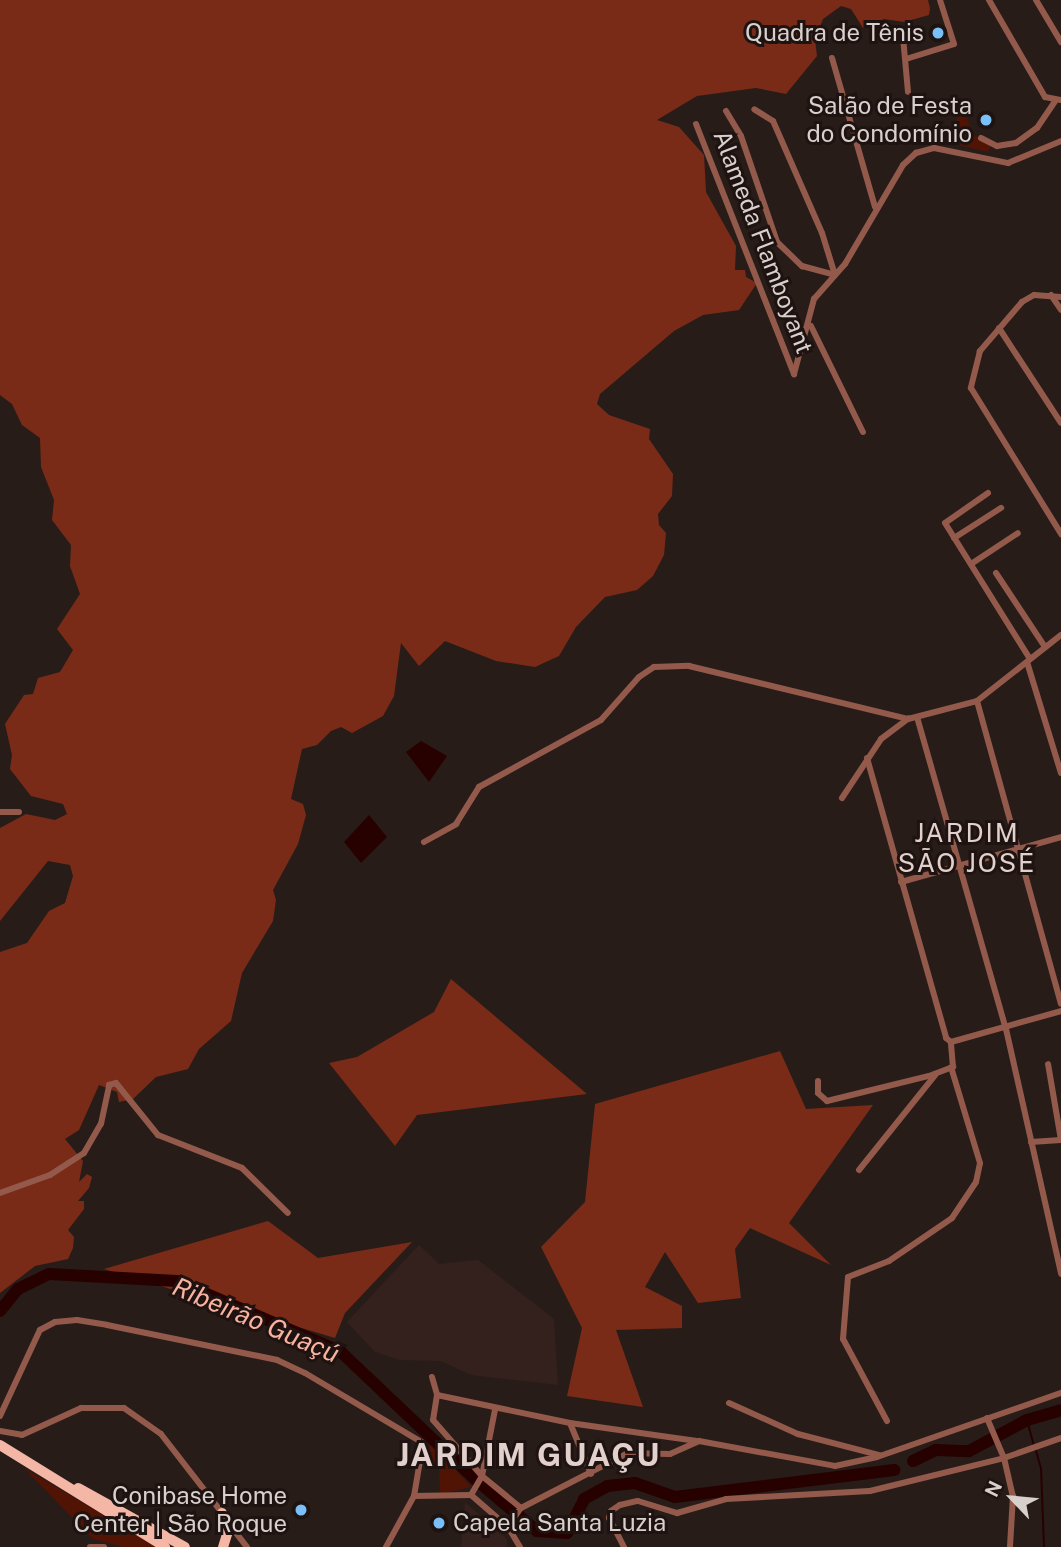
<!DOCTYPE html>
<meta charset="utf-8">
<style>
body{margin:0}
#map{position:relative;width:1061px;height:1547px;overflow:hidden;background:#281c19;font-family:"Public Sans",sans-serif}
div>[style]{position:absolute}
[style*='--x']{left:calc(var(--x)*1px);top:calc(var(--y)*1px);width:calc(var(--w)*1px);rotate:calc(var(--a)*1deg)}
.built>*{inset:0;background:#34211d}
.green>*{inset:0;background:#511404}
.forest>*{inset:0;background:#7a2b17}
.water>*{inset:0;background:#270100}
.stream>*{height:2px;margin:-1px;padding:0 1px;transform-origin:1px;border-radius:1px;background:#270100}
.river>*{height:12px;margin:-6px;padding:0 6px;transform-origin:6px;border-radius:6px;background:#270100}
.minor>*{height:6px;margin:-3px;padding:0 3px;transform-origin:3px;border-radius:3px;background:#935a4c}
.trunk>*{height:10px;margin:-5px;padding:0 5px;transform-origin:5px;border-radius:5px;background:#f4b6a5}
.dots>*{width:19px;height:19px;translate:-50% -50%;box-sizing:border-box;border:4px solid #1e1310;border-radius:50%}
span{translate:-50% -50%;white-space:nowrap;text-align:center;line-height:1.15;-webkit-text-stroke:6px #1e1310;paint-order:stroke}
.poi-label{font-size:24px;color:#d8d0cd}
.right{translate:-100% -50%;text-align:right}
.left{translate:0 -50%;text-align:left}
.street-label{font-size:24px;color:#d8d0cd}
.neighbourhood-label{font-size:26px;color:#e1d0cc;letter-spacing:2px}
.water-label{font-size:26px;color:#f9b2a0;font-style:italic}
.district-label{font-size:32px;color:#e1d0cc;font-weight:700;letter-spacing:2px}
.north{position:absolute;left:977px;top:1463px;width:70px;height:70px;-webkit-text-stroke:5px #1e1310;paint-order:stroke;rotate:296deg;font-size:19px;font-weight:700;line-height:28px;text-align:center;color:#d8d0cd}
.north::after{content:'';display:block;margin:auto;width:24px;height:32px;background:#d8d0cd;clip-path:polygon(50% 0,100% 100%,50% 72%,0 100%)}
</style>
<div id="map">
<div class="built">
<div style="clip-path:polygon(419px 1245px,439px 1264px,478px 1260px,554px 1319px,558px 1385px,471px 1375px,441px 1361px,400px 1360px,375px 1352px,347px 1322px)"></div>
<div style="clip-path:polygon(465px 1502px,507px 1539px,507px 1547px,461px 1547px)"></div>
</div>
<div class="green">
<div style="clip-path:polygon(964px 102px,971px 133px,991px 145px,988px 152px,959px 145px,956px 111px)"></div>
<div style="clip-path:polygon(431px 1442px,471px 1487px,440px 1494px,439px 1469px,426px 1467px)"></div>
<div style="clip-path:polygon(24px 1468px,158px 1547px,123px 1547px,93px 1539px)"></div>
</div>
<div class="forest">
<div style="clip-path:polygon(0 0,928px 0,930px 8px,929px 15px,904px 22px,884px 19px,863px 28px,851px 9px,841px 6px,823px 19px,815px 40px,817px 56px,786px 94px,756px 88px,697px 96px,657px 120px,679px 127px,704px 155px,706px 192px,736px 246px,735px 270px,745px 270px,746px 277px,757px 283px,739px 310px,703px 315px,674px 331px,600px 394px,597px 404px,609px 415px,650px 429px,649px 439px,673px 474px,672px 496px,658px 514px,659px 525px,666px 533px,664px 555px,653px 576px,637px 590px,605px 597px,576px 627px,559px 656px,535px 667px,496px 661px,445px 641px,419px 666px,401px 643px,394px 696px,383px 716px,352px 733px,341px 727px,331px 731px,317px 745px,302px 749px,291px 799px,303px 804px,306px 815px,298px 844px,273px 890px,276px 900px,273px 921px,242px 973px,231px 1021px,199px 1049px,188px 1069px,156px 1077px,133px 1099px,119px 1102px,117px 1092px,99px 1085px,79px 1130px,65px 1139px,83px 1161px,79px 1182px,87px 1174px,92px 1177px,89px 1188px,78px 1201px,84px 1201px,84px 1209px,68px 1230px,74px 1237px,73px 1248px,68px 1259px,35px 1266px,0 1293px,0 952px,27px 943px,49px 911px,65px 903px,73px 876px,70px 865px,48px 861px,0 921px,0 828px,26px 814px,55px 820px,67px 814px,63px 804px,31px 796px,10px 769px,12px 755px,5px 724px,24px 695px,33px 694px,38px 678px,60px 672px,73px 650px,57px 629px,80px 594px,70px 566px,71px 545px,52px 520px,54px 500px,41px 467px,40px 438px,22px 425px,12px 404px,0 395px)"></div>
<div style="clip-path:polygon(451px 979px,587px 1094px,417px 1115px,395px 1146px,329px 1063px,357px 1057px,434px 1012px)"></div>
<div style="clip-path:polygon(780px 1051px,806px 1109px,873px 1105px,789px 1223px,831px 1265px,750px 1228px,735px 1249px,741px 1298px,698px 1303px,665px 1252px,645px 1287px,682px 1306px,682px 1328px,616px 1330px,643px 1407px,567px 1396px,582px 1328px,541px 1247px,585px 1202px,595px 1104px)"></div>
<div style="clip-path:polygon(268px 1221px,318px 1258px,412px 1242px,345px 1313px,335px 1338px,104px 1269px)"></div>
</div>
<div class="water">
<div style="clip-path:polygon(421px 741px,447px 756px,429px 782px,406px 752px)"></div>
<div style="clip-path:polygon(369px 815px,387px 837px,361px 863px,344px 842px)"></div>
</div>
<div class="stream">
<div style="--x:1027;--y:1420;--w:27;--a:75"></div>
<div style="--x:1036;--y:1451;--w:18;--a:74"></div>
<div style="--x:1041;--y:1468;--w:79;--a:87.8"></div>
</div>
<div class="river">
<div style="--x:0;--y:1311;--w:28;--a:-51"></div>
<div style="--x:18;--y:1289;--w:34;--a:-26"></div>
<div style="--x:49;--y:1274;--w:128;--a:3.1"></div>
<div style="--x:177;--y:1281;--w:179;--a:23.4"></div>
<div style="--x:341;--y:1352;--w:185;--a:43.5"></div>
<div style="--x:475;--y:1479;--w:81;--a:40"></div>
<div style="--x:537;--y:1531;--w:30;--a:4"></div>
<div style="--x:567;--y:1533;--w:38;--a:-63"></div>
<div style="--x:584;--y:1499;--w:26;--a:-29"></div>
<div style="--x:607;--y:1486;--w:28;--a:-6"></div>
<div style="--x:635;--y:1483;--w:42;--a:19.3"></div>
<div style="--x:675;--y:1497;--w:221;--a:-7"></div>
<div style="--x:913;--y:1461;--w:25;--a:-26"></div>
<div style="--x:936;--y:1450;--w:33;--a:2"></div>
<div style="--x:969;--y:1451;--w:66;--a:-28.1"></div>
<div style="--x:1027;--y:1420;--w:35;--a:-16"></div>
</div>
<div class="minor">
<div style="--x:989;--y:0;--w:112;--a:60"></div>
<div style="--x:1045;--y:97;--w:16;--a:11"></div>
<div style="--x:1036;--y:0;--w:49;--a:59.2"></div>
<div style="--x:903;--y:37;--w:55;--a:84.8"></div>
<div style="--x:832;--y:58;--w:155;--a:73.9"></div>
<div style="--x:906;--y:59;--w:50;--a:-17.4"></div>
<div style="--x:954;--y:44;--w:46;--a:-107.7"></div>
<div style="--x:726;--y:111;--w:29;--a:59"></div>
<div style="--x:741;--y:136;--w:112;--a:71.2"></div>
<div style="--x:777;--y:242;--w:35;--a:44"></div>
<div style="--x:802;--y:266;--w:34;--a:15"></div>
<div style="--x:835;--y:275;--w:44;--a:-107.2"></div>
<div style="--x:822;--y:233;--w:122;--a:-113.6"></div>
<div style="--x:773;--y:121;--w:22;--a:-148"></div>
<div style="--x:696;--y:124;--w:269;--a:68.6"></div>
<div style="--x:981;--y:138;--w:18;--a:27"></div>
<div style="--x:997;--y:146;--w:19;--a:-9"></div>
<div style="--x:1016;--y:143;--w:26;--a:-36"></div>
<div style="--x:1037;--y:128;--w:32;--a:-56"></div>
<div style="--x:1051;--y:295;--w:18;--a:56"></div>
<div style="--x:1061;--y:297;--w:27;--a:-176"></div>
<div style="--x:1034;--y:295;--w:14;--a:150"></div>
<div style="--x:1022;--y:302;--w:65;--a:130.6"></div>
<div style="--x:980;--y:351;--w:38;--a:104"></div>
<div style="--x:971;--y:388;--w:172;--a:58.3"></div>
<div style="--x:811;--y:326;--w:118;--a:63.9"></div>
<div style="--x:999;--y:328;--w:113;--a:56.9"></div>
<div style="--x:794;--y:374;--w:78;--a:-75.1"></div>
<div style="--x:814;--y:299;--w:47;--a:-48.5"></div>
<div style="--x:845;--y:264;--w:115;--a:-59.6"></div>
<div style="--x:903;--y:165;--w:18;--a:-43"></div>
<div style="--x:916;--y:153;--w:19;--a:-16"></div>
<div style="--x:934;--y:148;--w:76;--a:11.5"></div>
<div style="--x:1008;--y:163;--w:57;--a:-22.5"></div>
<div style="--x:988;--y:493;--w:52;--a:145.1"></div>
<div style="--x:945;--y:523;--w:160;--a:58"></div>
<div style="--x:954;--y:538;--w:56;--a:-32.6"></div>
<div style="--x:971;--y:564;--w:56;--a:-33.4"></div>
<div style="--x:996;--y:573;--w:89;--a:56.5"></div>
<div style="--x:1027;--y:662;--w:116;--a:73"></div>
<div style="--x:977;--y:701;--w:314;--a:74.5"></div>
<div style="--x:917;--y:717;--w:324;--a:74.1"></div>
<div style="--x:1006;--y:1029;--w:251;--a:77.3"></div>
<div style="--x:867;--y:758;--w:291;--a:74.2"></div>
<div style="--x:946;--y:1038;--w:6;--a:39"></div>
<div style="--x:842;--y:798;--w:71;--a:-56.5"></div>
<div style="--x:881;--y:739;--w:34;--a:-37"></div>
<div style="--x:908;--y:719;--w:71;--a:-14.6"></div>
<div style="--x:977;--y:701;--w:107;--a:-38.2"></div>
<div style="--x:0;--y:812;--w:19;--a:0"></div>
<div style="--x:424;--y:842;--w:37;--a:-29"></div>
<div style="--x:456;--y:824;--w:44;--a:-58.1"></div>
<div style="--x:479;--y:787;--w:139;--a:-28.8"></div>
<div style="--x:601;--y:720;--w:57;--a:-48.5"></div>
<div style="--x:639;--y:677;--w:18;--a:-34"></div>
<div style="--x:654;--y:667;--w:35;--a:-2"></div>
<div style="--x:689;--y:666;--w:225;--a:13.6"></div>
<div style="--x:901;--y:882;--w:166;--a:-15.7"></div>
<div style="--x:951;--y:1042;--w:114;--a:-15.7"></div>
<div style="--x:818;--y:1081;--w:12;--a:90"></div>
<div style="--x:818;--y:1093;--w:12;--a:42"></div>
<div style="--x:827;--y:1101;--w:105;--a:-13.8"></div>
<div style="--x:929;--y:1076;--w:26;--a:-21"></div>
<div style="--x:953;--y:1067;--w:25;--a:-95"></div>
<div style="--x:1031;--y:1142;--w:30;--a:-4"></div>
<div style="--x:1061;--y:1140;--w:77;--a:-99.7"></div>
<div style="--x:859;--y:1170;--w:122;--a:-51.3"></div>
<div style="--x:0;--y:1193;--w:53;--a:-19.8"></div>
<div style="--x:50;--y:1175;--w:40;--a:-32.9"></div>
<div style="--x:84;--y:1153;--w:34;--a:-60"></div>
<div style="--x:101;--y:1124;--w:40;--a:-78"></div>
<div style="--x:109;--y:1085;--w:7;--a:-16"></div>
<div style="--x:116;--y:1083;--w:67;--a:51.1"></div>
<div style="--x:158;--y:1135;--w:90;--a:21.4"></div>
<div style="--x:242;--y:1168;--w:64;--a:44.4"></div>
<div style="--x:432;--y:1377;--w:19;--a:74"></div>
<div style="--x:437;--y:1395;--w:25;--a:99"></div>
<div style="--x:433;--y:1420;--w:74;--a:48.8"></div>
<div style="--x:482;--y:1476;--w:50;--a:39.4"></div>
<div style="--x:437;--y:1395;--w:136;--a:11.9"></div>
<div style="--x:570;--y:1423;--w:55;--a:67.6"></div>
<div style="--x:729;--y:1403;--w:76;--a:24.2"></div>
<div style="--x:798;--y:1434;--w:84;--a:14.5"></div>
<div style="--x:0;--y:1416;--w:95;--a:-65.1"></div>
<div style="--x:40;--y:1330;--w:17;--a:-28"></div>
<div style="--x:55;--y:1322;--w:22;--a:-5"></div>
<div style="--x:77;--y:1320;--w:30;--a:9"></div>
<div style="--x:107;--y:1325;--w:174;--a:11.6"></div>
<div style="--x:277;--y:1360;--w:31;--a:25"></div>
<div style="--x:305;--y:1373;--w:137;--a:30.7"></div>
<div style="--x:423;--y:1443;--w:54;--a:99.6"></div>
<div style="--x:987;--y:1418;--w:43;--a:67"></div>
<div style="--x:1004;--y:1458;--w:39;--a:77"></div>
<div style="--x:1013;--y:1496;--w:51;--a:93.4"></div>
<div style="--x:887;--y:1421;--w:93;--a:-118.2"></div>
<div style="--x:843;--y:1339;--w:62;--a:-85.4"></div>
<div style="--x:848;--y:1277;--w:44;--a:-21.3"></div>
<div style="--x:889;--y:1261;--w:76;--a:-34.3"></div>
<div style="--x:952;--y:1218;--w:43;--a:-56.3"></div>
<div style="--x:976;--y:1182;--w:19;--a:-78"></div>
<div style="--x:980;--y:1163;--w:100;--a:-106.8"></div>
<div style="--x:570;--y:1423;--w:128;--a:8.1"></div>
<div style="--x:0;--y:1431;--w:22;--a:10"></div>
<div style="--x:22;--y:1435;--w:65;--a:-24.6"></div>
<div style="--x:81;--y:1408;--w:43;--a:0"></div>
<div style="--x:124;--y:1408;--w:45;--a:35.1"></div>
<div style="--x:161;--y:1434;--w:101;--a:52.2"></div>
<div style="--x:471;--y:1495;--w:22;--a:-60"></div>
<div style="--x:482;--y:1476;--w:67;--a:-78.9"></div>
<div style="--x:229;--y:1524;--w:29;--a:52"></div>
<div style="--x:508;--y:1527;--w:23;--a:59"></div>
<div style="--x:90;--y:1547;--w:14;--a:0"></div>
<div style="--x:386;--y:1547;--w:58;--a:-61.2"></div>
<div style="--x:414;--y:1496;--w:57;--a:-1"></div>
<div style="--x:471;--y:1495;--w:49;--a:40.9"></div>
<div style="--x:508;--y:1527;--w:23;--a:-56"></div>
<div style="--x:521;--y:1508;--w:120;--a:-27.2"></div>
<div style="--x:628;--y:1453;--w:42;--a:1.4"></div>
<div style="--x:670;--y:1454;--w:32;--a:-24"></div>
<div style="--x:699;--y:1441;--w:138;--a:10.4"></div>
<div style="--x:835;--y:1466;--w:43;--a:-12.1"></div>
<div style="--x:877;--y:1457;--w:195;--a:-19.2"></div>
<div style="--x:624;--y:1547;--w:33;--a:-117"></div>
<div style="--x:609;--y:1518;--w:7;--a:-74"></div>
<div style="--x:611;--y:1511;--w:11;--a:-34"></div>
<div style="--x:620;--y:1505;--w:18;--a:-13"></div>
<div style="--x:638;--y:1501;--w:41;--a:17.1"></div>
<div style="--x:677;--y:1513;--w:51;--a:-15.9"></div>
<div style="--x:726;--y:1499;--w:144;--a:-3.2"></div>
<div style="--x:870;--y:1491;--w:138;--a:-13.8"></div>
<div style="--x:1004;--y:1458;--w:60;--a:-19.3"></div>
</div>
<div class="trunk">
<div style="--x:0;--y:1445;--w:194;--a:31.7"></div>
<div style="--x:78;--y:1488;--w:122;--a:28.9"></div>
<div style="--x:222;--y:1513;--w:19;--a:72"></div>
<div style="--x:228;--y:1531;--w:17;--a:107"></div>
</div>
<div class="dots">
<div style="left:938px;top:33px;background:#7abff8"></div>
<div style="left:986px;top:120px;background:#7abff8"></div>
<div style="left:301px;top:1510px;background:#7abff8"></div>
<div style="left:439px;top:1523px;background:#7abff8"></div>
</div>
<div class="poi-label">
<span class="right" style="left:924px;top:33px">Quadra de Tênis</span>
<span class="right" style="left:972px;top:120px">Salão de Festa<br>do Condomínio</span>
<span class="right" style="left:287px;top:1510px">Conibase Home<br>Center | São Roque</span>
<span class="left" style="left:453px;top:1523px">Capela Santa Luzia</span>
</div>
<div class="street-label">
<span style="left:763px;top:242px;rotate:69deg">Alameda Flamboyant</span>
</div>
<div class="neighbourhood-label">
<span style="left:967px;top:848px">JARDIM<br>SÃO JOSÉ</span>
</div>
<div class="water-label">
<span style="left:256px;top:1320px;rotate:23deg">Ribeirão Guaçú</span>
</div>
<div class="district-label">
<span style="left:529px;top:1455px">JARDIM GUAÇU</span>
</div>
<div class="north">N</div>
</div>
